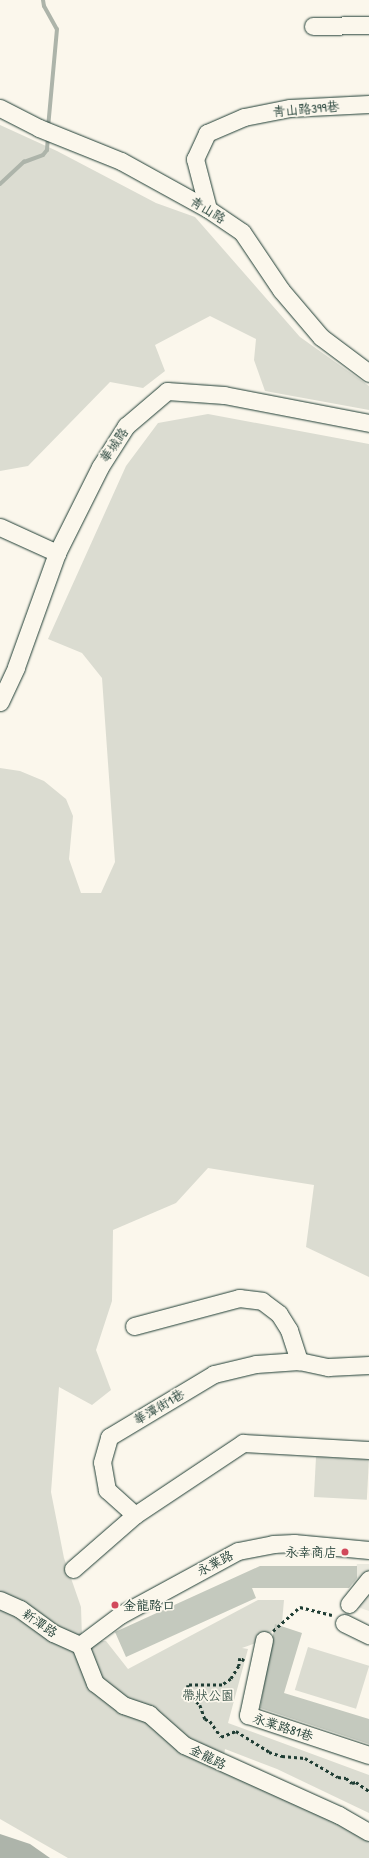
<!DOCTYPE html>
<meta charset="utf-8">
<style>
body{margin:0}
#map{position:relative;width:369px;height:1858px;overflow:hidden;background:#fbf7ec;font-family:"Patrick Hand","LXGW WenKai TC",sans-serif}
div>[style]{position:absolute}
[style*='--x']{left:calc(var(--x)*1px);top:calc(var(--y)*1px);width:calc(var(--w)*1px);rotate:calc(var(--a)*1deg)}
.built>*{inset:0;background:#eae9de}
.green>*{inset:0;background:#dbdcd1;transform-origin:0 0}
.water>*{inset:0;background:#adb4aa}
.stream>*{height:4px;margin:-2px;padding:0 2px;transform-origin:2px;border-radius:2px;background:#adb4aa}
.building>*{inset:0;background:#c4c9be}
.path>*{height:2.5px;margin-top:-1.25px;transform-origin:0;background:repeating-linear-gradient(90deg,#1f3d34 0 3px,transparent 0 6px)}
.roads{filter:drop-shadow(0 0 1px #1f3d34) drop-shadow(0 0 1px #1f3d34)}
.minor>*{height:17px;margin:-8.5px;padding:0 8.5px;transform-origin:8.5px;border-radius:8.5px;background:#fbf7ec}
.dots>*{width:11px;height:11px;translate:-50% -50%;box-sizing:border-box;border:2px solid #fbf7ec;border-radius:50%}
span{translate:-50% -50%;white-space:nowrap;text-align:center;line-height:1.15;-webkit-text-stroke:3.5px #fbf7ec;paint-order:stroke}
.street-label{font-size:13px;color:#1f3d34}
.poi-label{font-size:13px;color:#1f3d34}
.right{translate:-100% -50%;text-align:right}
.left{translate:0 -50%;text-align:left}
.park-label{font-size:13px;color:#455d53}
</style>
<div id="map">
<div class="built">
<div style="clip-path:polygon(357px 1564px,369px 1564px,369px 1611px,349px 1604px)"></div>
</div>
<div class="green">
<div style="clip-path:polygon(0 125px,57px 151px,156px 203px,195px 217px,300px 337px,369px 386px,369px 410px,265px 391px,254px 360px,256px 339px,210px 316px,155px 345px,165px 371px,143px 388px,110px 382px,28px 466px,0 471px)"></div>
<div style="clip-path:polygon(208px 414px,369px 444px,369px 1277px,306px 1247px,314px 1185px,208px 1168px,176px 1203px,113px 1230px,112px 1301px,96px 1350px,111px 1390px,92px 1405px,59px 1387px,51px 1492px,64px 1558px,81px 1607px,83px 1669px,90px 1641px,106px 1641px,128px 1669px,258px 1600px,284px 1600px,282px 1623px,259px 1642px,242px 1648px,248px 1649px,228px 1723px,369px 1775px,369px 1813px,277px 1769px,225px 1749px,224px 1757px,369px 1837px,369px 1858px,68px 1858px,0 1819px,0 768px,20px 771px,44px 781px,66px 799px,73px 816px,69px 859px,81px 893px,101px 893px,115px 862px,102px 678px,82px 653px,48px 639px,126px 466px,158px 423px)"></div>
<div style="left:316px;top:1457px;width:53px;height:40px;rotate:3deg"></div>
<div style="left:308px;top:1647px;width:64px;height:45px;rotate:17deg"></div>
</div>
<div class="water">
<div style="clip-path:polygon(0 1834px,30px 1844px,50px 1858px,0 1858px)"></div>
</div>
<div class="stream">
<div style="--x:43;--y:0;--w:6;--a:81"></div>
<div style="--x:44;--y:6;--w:26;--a:61"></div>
<div style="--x:57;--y:29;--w:98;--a:95.2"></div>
<div style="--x:0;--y:184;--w:33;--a:-43"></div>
<div style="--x:24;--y:162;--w:20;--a:-20"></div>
<div style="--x:43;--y:155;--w:6;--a:-51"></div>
<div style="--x:47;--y:150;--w:14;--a:-86"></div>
</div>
<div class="building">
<div style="clip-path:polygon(260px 1566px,357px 1566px,357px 1578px,349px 1588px,252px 1588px,256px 1598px,126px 1657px,115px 1632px)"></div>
<div style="clip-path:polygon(275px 1624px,302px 1633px,284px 1693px,369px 1719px,369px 1744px,260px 1708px)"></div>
</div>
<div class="path">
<div style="--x:273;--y:1631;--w:36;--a:-42"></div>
<div style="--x:300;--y:1607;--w:33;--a:14"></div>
<div style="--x:244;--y:1661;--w:5;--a:-143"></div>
<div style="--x:240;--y:1658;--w:8;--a:97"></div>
<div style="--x:239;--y:1666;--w:15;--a:122"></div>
<div style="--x:231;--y:1679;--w:11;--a:146"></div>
<div style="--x:222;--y:1685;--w:34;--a:180"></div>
<div style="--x:188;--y:1685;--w:8;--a:90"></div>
<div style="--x:188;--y:1693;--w:17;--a:45"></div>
<div style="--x:200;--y:1705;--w:15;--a:70"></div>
<div style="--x:205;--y:1719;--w:5;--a:22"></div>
<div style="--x:210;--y:1721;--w:19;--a:55"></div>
<div style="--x:221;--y:1737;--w:16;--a:-22"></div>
<div style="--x:236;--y:1731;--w:39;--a:32"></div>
<div style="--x:269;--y:1752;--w:14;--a:17"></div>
<div style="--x:282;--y:1756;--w:23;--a:5"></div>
<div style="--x:305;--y:1758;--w:38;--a:30"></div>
<div style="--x:338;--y:1777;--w:8;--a:7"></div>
<div style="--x:346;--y:1778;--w:8;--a:40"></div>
<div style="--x:352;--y:1783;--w:4;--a:-14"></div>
<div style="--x:356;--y:1782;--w:16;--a:35"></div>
</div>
<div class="roads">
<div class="minor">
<div style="--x:313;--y:26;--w:56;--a:-1"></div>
<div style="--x:0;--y:108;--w:44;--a:27.1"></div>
<div style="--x:39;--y:128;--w:88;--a:21.9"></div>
<div style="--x:121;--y:161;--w:99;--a:28.9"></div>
<div style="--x:208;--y:209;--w:41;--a:34.1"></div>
<div style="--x:242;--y:232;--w:70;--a:56.1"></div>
<div style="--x:281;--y:290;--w:62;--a:49.6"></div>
<div style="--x:321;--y:337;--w:60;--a:36.9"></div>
<div style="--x:208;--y:209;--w:52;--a:-104.6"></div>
<div style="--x:195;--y:159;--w:29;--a:-65"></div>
<div style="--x:207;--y:133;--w:40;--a:-23.4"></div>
<div style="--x:244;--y:117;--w:47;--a:-11.1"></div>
<div style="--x:290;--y:108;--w:79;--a:-2.9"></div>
<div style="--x:0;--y:527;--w:63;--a:24.5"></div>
<div style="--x:0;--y:702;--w:38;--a:-65"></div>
<div style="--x:16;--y:667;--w:121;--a:-70.2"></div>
<div style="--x:57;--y:553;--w:96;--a:-63.4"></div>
<div style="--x:100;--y:467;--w:49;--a:-57.6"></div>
<div style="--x:126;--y:426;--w:54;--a:-40.5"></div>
<div style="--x:167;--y:391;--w:57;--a:4"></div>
<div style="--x:224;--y:395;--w:148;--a:10.9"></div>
<div style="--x:134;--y:1326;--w:109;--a:-14.9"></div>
<div style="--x:239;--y:1298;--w:23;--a:7"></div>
<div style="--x:262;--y:1301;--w:21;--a:37"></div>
<div style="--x:279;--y:1314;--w:19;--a:58"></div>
<div style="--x:289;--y:1330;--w:33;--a:72"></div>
<div style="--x:135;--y:1515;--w:38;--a:-138"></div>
<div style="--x:107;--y:1490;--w:28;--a:-100"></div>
<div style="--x:102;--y:1462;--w:26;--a:-74"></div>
<div style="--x:109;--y:1437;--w:122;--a:-31"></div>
<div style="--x:214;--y:1374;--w:43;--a:-13.4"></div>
<div style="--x:256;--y:1364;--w:43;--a:-4"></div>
<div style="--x:299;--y:1361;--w:30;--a:12"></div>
<div style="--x:328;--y:1367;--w:41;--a:-2.8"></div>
<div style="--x:73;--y:1569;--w:82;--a:-41.1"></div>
<div style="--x:135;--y:1515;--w:130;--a:-33.7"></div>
<div style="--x:243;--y:1443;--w:126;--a:3.2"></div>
<div style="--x:0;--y:1600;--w:22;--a:24"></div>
<div style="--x:20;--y:1609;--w:41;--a:36"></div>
<div style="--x:53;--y:1633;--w:30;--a:24"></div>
<div style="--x:349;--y:1604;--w:32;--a:-51"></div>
<div style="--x:344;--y:1623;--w:28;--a:26"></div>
<div style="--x:264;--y:1640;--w:77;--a:102"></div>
<div style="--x:248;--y:1715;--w:127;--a:18.3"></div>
<div style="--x:80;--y:1645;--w:41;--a:68.5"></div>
<div style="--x:95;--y:1683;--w:36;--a:38"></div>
<div style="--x:123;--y:1705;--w:28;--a:19"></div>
<div style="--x:149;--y:1714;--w:47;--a:41.5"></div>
<div style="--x:184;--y:1745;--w:170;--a:24.3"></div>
<div style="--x:339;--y:1815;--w:34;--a:30"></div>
<div style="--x:80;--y:1645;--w:50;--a:-36.9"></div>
<div style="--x:120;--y:1615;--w:134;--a:-28.5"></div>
<div style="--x:238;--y:1551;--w:36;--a:-11"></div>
<div style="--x:273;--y:1544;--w:21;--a:-3"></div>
<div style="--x:294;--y:1543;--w:75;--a:5.3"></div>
</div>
</div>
<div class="dots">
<div style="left:345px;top:1552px;background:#d1495b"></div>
<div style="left:115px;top:1605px;background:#d1495b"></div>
</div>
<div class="street-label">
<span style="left:306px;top:109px;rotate:-5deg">青山路399巷</span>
<span style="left:208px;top:210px;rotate:31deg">青山路</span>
<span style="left:114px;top:445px;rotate:-56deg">華城路</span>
<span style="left:159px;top:1407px;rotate:-31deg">華潭街1巷</span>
<span style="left:215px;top:1563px;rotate:-27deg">永業路</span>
<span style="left:40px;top:1623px;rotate:34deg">新潭路</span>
<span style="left:283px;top:1727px;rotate:18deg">永業路81巷</span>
<span style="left:208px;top:1757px;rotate:26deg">金龍路</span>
</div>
<div class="poi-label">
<span class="right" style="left:337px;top:1552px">永幸商店</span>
<span class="left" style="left:123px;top:1605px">金龍路口</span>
</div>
<div class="park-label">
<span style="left:208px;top:1695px">帶狀公園</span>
</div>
</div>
